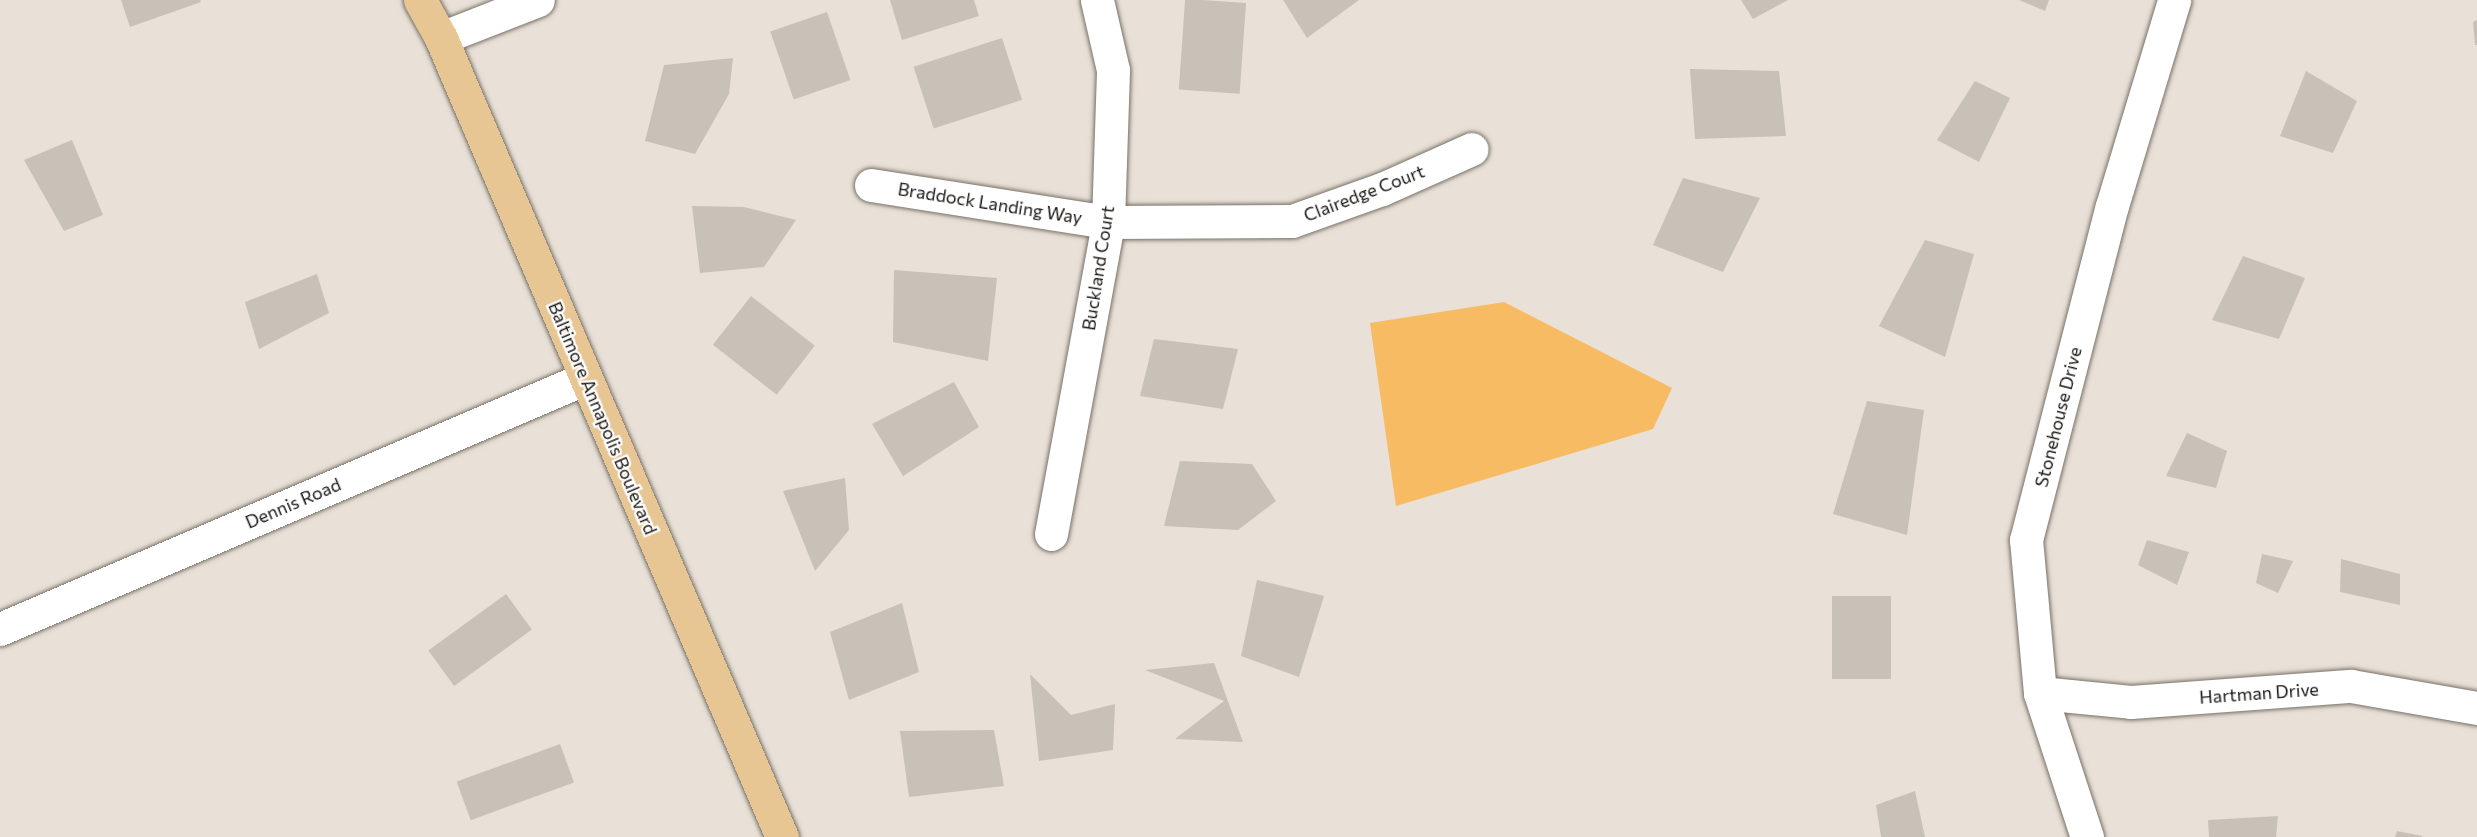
<!DOCTYPE html>
<style>
body{margin:0}
#map{position:relative;width:2477px;height:837px;overflow:hidden;background:#e9e1d7;font-family:Commissioner,sans-serif}
div>[style]{position:absolute}
[style*='--x']{left:calc(var(--x)*1px);top:calc(var(--y)*1px);width:calc(var(--w)*1px);rotate:calc(var(--a)*1deg)}
.water>*{inset:0;background:#f6bb63}
.building>*{inset:0;background:#c8c1b7;transform-origin:0 0}
.roads{filter:drop-shadow(0 0 2px #787168) drop-shadow(0 0 2px #787168)}
.minor>*{height:33px;margin:-16.5px;padding:0 16.5px;transform-origin:16.5px;border-radius:16.5px;background:#fff}
.major>*{height:33px;margin:-16.5px;padding:0 16.5px;transform-origin:16.5px;border-radius:16.5px;background:#e8c694}
span{translate:-50% -50%;white-space:nowrap;text-align:center;line-height:1.15;-webkit-text-stroke:4.5px #fff;paint-order:stroke}
.street-label{font-size:18px;color:#1a1714}
</style>
<div id="map">
<div class="water">
<div style="clip-path:polygon(1504px 302px,1672px 388px,1653px 429px,1396px 506px,1370px 323px)"></div>
</div>
<div class="building">
<div style="clip-path:polygon(121px 0,200px 0,201px 2px,130px 27px)"></div>
<div style="clip-path:polygon(890px 0,974px 0,979px 16px,902px 40px)"></div>
<div style="clip-path:polygon(1283px 0,1359px 0,1307px 38px)"></div>
<div style="clip-path:polygon(1741px 0,1788px 0,1753px 19px)"></div>
<div style="clip-path:polygon(2019px 0,2049px 0,2045px 11px)"></div>
<div style="left:1246px;top:3px;width:91px;height:61px;rotate:94deg"></div>
<div style="left:827px;top:12px;width:72px;height:60px;rotate:71deg"></div>
<div style="clip-path:polygon(2477px 20px,2477px 45px,2475px 45px,2473px 22px)"></div>
<div style="left:1002px;top:38px;width:65px;height:93px;rotate:72deg"></div>
<div style="clip-path:polygon(733px 58px,729px 94px,695px 154px,645px 141px,664px 65px)"></div>
<div style="clip-path:polygon(1690px 69px,1779px 71px,1786px 136px,1695px 139px)"></div>
<div style="clip-path:polygon(2306px 71px,2357px 101px,2333px 153px,2280px 136px)"></div>
<div style="clip-path:polygon(1975px 81px,2010px 98px,1979px 162px,1937px 140px)"></div>
<div style="clip-path:polygon(72px 140px,103px 215px,64px 231px,24px 160px)"></div>
<div style="clip-path:polygon(1683px 178px,1760px 198px,1723px 272px,1653px 245px)"></div>
<div style="clip-path:polygon(692px 206px,744px 207px,796px 220px,764px 267px,700px 273px)"></div>
<div style="clip-path:polygon(1925px 240px,1974px 254px,1945px 357px,1879px 326px)"></div>
<div style="clip-path:polygon(2243px 256px,2305px 278px,2279px 339px,2212px 320px)"></div>
<div style="clip-path:polygon(894px 270px,997px 278px,988px 361px,893px 342px)"></div>
<div style="clip-path:polygon(317px 274px,329px 313px,259px 349px,245px 302px)"></div>
<div style="left:751px;top:296px;width:81px;height:62px;rotate:38deg"></div>
<div style="clip-path:polygon(1154px 339px,1238px 349px,1223px 409px,1140px 396px)"></div>
<div style="clip-path:polygon(954px 382px,979px 427px,903px 476px,872px 424px)"></div>
<div style="clip-path:polygon(1867px 401px,1924px 410px,1907px 535px,1833px 514px)"></div>
<div style="clip-path:polygon(2187px 433px,2227px 451px,2216px 488px,2166px 476px)"></div>
<div style="clip-path:polygon(1180px 461px,1252px 464px,1276px 501px,1238px 530px,1164px 526px)"></div>
<div style="clip-path:polygon(845px 478px,849px 530px,815px 571px,783px 491px)"></div>
<div style="clip-path:polygon(2147px 540px,2189px 552px,2177px 585px,2138px 565px)"></div>
<div style="clip-path:polygon(2262px 554px,2293px 561px,2278px 593px,2256px 583px)"></div>
<div style="clip-path:polygon(2341px 559px,2400px 574px,2400px 605px,2340px 592px)"></div>
<div style="clip-path:polygon(1257px 580px,1324px 596px,1299px 677px,1241px 656px)"></div>
<div style="left:506px;top:594px;width:44px;height:96px;rotate:54deg"></div>
<div style="left:1832px;top:596px;width:59px;height:83px"></div>
<div style="clip-path:polygon(902px 603px,919px 672px,849px 700px,830px 632px)"></div>
<div style="clip-path:polygon(1214px 663px,1243px 742px,1175px 739px,1224px 701px,1145px 670px)"></div>
<div style="clip-path:polygon(1030px 674px,1071px 715px,1115px 704px,1113px 750px,1039px 761px)"></div>
<div style="clip-path:polygon(994px 730px,1004px 786px,909px 797px,900px 731px)"></div>
<div style="left:560px;top:744px;width:41px;height:110px;rotate:70deg"></div>
<div style="clip-path:polygon(1915px 791px,1925px 837px,1881px 837px,1876px 805px)"></div>
<div style="clip-path:polygon(2278px 816px,2276px 837px,2209px 837px,2208px 820px)"></div>
<div style="clip-path:polygon(2397px 831px,2422px 836px,2422px 837px,2395px 837px)"></div>
</div>
<div class="roads">
<div class="minor">
<div style="--x:441;--y:38;--w:104;--a:-21.4"></div>
<div style="--x:871;--y:185;--w:240;--a:8.9"></div>
<div style="--x:1108;--y:222;--w:184;--a:-0.3"></div>
<div style="--x:1292;--y:221;--w:96;--a:-19.6"></div>
<div style="--x:1382;--y:189;--w:98;--a:-24"></div>
<div style="--x:1051;--y:534;--w:317;--a:-79.6"></div>
<div style="--x:1108;--y:222;--w:152;--a:-88.1"></div>
<div style="--x:1113;--y:70;--w:72;--a:-102.9"></div>
<div style="--x:0;--y:629;--w:637;--a:-23.19"></div>
<div style="--x:2040;--y:693;--w:91;--a:5.6"></div>
<div style="--x:2131;--y:702;--w:221;--a:-4.2"></div>
<div style="--x:2351;--y:686;--w:128;--a:9.9"></div>
<div style="--x:2087;--y:837;--w:151;--a:-108.1"></div>
<div style="--x:2040;--y:693;--w:154;--a:-95.2"></div>
<div style="--x:2026;--y:540;--w:345;--a:-75.6"></div>
<div style="--x:2112;--y:206;--w:215;--a:-73.2"></div>
</div>
<div class="major">
<div style="--x:420;--y:0;--w:43;--a:61.1"></div>
<div style="--x:441;--y:38;--w:869;--a:66.89"></div>
</div>
</div>
<div class="street-label">
<span style="left:1364px;top:193px;rotate:-21deg">Clairedge Court</span>
<span style="left:990px;top:203px;rotate:9deg">Braddock Landing Way</span>
<span style="left:1098px;top:268px;rotate:-81deg">Buckland Court</span>
<span style="left:2058px;top:417px;rotate:-76deg">Stonehouse Drive</span>
<span style="left:603px;top:418px;rotate:67deg">Baltimore Annapolis Boulevard</span>
<span style="left:293px;top:503px;rotate:-23deg">Dennis Road</span>
<span style="left:2259px;top:693px;rotate:-4deg">Hartman Drive</span>
</div>
</div>
